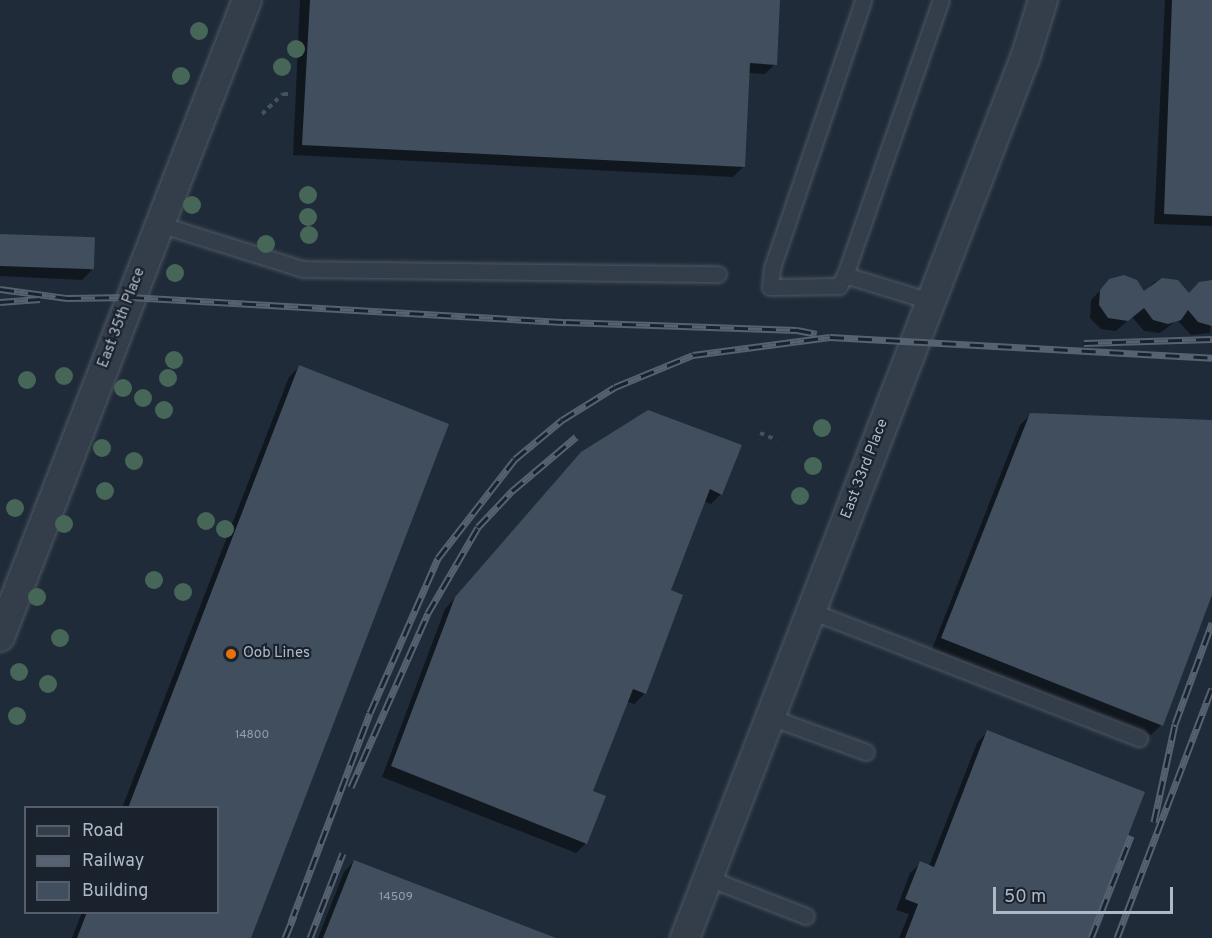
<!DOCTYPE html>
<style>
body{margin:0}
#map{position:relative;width:1212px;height:938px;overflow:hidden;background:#202b39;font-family:Overpass,sans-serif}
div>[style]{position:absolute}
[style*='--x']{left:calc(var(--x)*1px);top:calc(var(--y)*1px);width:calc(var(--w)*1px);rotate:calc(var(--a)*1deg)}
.shadow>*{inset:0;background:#0007}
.building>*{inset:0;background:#414e5e;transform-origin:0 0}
.path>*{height:4px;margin-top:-2px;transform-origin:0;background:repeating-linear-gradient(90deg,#405558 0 4.5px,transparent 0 9px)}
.roads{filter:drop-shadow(0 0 2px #4f5864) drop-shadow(0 0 2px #4f5864)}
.service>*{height:15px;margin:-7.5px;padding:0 7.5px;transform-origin:7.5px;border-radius:7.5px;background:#343d4a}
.minor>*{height:28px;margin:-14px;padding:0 14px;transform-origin:14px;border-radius:14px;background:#343d4a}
.rail>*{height:7px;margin-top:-3.5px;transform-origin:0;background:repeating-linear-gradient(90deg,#1a222e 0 14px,#566171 0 28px);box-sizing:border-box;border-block:2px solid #566171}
.trees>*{width:18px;height:18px;margin:-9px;border-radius:50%;background:#466657}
.dots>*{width:16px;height:16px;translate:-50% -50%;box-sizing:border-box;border:3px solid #1a222e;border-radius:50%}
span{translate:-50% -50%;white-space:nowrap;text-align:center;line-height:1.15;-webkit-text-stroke:4.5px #1a222e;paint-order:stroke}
.number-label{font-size:12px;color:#949eac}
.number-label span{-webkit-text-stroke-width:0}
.street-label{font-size:15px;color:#afb8c6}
.poi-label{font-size:15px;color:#afb8c6}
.left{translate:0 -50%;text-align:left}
.legend{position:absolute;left:24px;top:806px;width:195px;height:108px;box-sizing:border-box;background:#1a222e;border:2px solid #565e6b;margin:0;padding:8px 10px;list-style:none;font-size:18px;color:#afb8c6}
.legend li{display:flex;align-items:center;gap:12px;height:30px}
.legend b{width:30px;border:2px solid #565e6b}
.scale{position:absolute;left:993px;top:887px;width:180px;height:27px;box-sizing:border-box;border:3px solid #afb8c6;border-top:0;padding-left:8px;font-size:18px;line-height:21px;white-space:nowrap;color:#afb8c6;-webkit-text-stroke:4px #1a222e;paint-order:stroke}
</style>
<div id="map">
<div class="shadow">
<div style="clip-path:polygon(300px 0,779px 0,775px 64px,765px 74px,748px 73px,743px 167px,733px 177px,293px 155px)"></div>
<div style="clip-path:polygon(1165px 0,1212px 0,1212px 226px,1154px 224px)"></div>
<div style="clip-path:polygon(0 235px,92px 270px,82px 280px,0 276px)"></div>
<div style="clip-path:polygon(1167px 279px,1188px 295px,1212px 282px,1210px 333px,1191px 335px,1177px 320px,1160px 333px,1144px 331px,1132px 317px,1116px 331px,1101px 329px,1090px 318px,1091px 300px,1110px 280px,1144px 293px,1154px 282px)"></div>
<div style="clip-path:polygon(299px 367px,249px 938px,72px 938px,82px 912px,218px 912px,218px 808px,122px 808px,289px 377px)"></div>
<div style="clip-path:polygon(648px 412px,721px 494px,711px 504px,703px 501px,669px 590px,682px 596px,644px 694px,634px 704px,626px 701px,591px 791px,586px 843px,576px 853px,382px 777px,445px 609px,582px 453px)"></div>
<div style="clip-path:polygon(1031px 414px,1212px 422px,1212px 591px,1161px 725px,1151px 735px,932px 649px,1020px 425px)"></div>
<div style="clip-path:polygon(987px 732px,1087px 938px,899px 938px,909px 914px,896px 910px,910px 873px,921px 863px,929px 866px,977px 743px)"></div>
<div style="clip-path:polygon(354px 861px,551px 938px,318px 938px,344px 872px)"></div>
</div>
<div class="building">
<div style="clip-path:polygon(310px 0,780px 0,777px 65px,750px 63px,745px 167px,302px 145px)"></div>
<div style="clip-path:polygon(1172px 0,1212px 0,1212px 216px,1164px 214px)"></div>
<div style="left:0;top:234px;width:95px;height:32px;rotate:2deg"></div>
<div style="clip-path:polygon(1124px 275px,1137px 280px,1144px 291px,1162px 278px,1178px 280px,1189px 293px,1199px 282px,1212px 280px,1212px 326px,1198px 322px,1188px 310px,1181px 320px,1168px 324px,1153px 320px,1144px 308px,1128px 321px,1108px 318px,1099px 305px,1100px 290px,1109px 279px)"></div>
<div style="clip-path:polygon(299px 365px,449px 424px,251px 938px,77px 938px,87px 912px,218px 912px,218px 808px,128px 808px)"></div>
<div style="clip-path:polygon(648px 410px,742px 445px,722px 495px,710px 489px,671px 590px,683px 595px,646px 694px,633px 689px,593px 791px,606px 796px,587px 844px,391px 766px,455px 597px,581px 452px)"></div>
<div style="clip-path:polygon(1030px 413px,1212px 420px,1212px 595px,1163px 726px,941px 638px)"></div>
<div style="clip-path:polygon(987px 730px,1145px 792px,1088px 938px,905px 938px,918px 904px,905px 899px,920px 861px,934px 867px)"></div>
<div style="clip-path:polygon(354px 860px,556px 938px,323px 938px)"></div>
</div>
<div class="path">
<div style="--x:262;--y:114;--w:29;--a:-44"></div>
<div style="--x:283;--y:94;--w:9;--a:0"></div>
<div style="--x:760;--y:433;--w:18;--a:22"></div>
</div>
<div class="roads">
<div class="service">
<div style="--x:159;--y:224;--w:151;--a:17.4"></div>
<div style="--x:303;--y:269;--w:415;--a:0.7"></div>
<div style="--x:845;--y:275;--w:13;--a:119"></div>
<div style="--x:839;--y:286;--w:69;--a:179.2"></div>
<div style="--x:770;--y:287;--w:19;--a:-84"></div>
<div style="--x:772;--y:268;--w:283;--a:-71.2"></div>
<div style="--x:930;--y:301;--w:89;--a:-163"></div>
<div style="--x:845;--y:275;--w:291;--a:-70.8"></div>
<div style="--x:811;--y:611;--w:352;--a:21.2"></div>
<div style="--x:770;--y:717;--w:102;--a:20"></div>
<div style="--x:708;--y:878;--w:105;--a:21.2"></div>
</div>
<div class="minor">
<div style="--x:0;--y:637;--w:683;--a:-68.81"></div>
<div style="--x:685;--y:938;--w:947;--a:-68.88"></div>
<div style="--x:1026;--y:55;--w:58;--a:-72.8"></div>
</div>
</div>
<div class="rail">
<div style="--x:0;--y:289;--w:68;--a:7.7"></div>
<div style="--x:67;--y:298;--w:63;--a:-0.9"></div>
<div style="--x:130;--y:297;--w:437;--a:3.3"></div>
<div style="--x:566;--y:322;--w:231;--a:2"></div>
<div style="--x:797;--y:330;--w:20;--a:11"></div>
<div style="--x:0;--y:302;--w:40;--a:-4.3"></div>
<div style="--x:1084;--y:343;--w:128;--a:-1.8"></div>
<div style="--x:351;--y:787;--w:190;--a:-66.1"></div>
<div style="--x:428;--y:613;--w:99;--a:-59.8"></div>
<div style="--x:478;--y:527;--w:50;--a:-46.6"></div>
<div style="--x:512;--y:491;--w:84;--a:-40.2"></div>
<div style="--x:1154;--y:822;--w:100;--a:-77.9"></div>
<div style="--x:1175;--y:724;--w:108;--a:-69.9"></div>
<div style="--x:291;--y:922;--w:223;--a:-69.3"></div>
<div style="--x:370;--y:713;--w:169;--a:-66.3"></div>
<div style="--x:438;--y:558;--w:125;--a:-52.1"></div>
<div style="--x:515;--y:459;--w:61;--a:-39.7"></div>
<div style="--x:562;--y:420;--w:62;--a:-31.9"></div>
<div style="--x:615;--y:387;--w:84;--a:-22.3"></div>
<div style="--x:693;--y:355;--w:138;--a:-7.5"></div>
<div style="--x:830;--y:337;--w:383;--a:3.1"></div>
<div style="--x:285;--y:938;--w:24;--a:-68"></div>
<div style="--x:310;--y:938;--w:91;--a:-68.8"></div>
<div style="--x:1091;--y:938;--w:110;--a:-68.6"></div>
<div style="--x:1117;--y:938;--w:267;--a:-69.2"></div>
</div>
<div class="trees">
<div style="left:199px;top:31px"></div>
<div style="left:296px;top:49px"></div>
<div style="left:282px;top:67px"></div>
<div style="left:181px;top:76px"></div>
<div style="left:308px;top:195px"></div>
<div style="left:192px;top:205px"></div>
<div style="left:308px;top:217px"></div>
<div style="left:309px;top:235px"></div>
<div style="left:266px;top:244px"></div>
<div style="left:175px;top:273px"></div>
<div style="left:174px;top:360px"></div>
<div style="left:64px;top:376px"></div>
<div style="left:168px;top:378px"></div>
<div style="left:27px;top:380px"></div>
<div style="left:123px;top:388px"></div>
<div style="left:143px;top:398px"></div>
<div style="left:164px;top:410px"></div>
<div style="left:822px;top:428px"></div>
<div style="left:102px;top:448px"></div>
<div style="left:134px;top:461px"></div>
<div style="left:813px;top:466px"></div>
<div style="left:105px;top:491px"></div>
<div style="left:800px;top:496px"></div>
<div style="left:15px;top:508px"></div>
<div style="left:206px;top:521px"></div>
<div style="left:64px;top:524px"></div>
<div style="left:225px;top:529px"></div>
<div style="left:154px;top:580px"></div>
<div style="left:183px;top:592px"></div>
<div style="left:37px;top:597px"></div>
<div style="left:60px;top:638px"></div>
<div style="left:19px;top:672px"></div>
<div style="left:48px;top:684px"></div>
<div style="left:17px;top:716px"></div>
</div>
<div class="dots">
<div style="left:231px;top:654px;background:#e8710a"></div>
</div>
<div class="number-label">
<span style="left:252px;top:736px">14800</span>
<span style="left:396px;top:898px">14509</span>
</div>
<div class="street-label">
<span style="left:122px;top:318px;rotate:-69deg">East 35th Place</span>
<span style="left:865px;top:469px;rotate:-69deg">East 33rd Place</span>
</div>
<div class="poi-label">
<span class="left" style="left:243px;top:654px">Oob Lines</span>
</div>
<ul class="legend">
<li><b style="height:8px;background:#343d4a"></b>Road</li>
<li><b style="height:8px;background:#566171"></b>Railway</li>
<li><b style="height:16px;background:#414e5e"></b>Building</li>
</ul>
<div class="scale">50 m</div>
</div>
